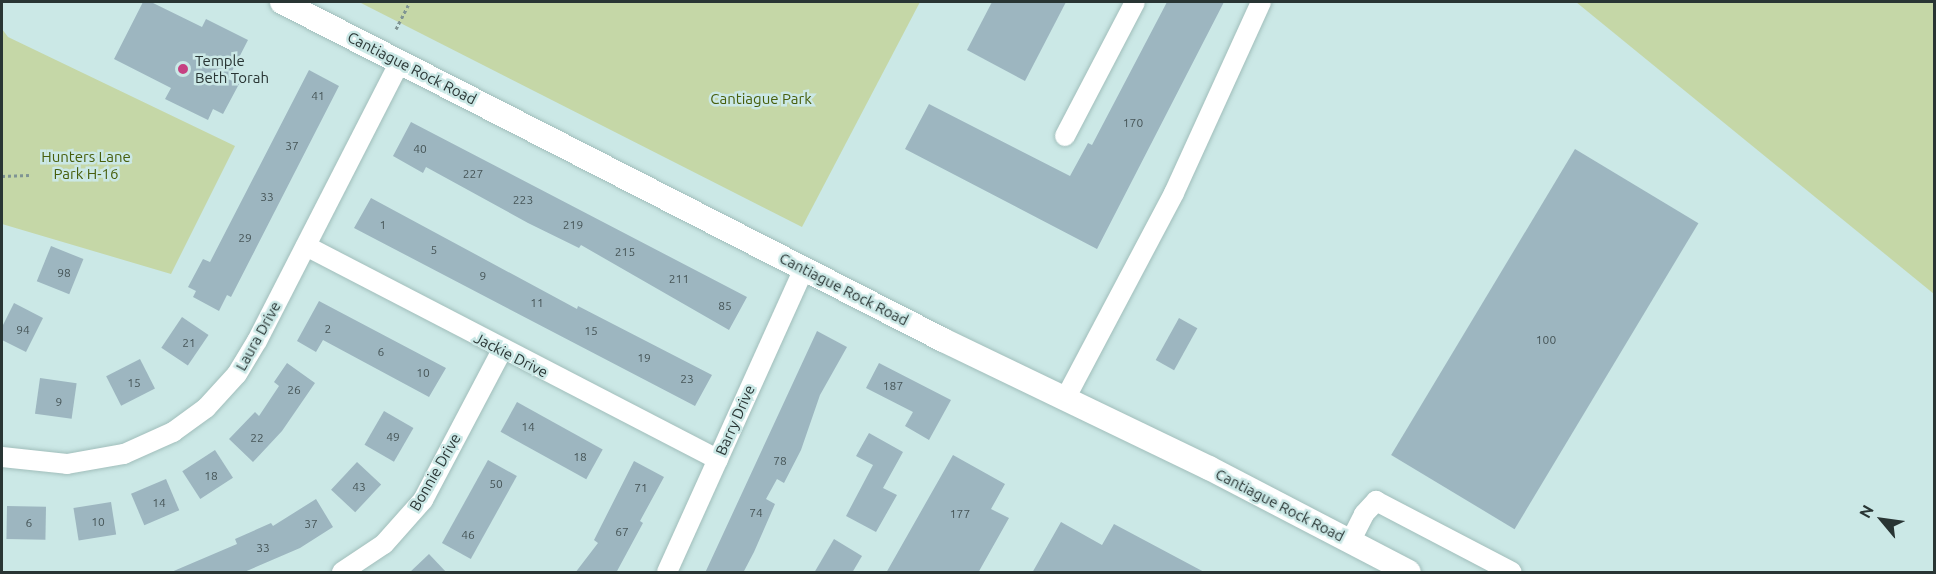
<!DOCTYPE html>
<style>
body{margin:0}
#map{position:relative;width:1936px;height:574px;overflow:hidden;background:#cbe8e6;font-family:Ubuntu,sans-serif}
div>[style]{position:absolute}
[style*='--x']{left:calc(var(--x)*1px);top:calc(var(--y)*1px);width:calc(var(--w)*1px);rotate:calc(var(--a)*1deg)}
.green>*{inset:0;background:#c5d7a7}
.building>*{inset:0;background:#9db6c0;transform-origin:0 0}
.path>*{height:3px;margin-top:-1.5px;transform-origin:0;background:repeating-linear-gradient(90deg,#7f9493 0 3px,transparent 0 6px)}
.roads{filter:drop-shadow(0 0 2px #a1bebb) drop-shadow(0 0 2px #a1bebb)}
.minor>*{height:20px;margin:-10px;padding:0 10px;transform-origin:10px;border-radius:10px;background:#fff}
.major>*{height:24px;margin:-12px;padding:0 12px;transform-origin:12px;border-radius:12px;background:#fff}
.dots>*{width:16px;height:16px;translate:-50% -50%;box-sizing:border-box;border:3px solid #cbe8e6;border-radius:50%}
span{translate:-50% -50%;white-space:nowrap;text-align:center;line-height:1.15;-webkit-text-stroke:5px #cbe8e6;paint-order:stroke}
.number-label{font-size:12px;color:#465557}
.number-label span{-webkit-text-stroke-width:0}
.poi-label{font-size:15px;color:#293534}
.left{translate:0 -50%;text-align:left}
.street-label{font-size:15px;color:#293534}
.park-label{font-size:15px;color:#475e0c}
.frame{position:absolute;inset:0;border:3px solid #293534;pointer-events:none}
.north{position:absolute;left:1852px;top:490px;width:60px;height:60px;-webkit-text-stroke:4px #cbe8e6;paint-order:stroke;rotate:299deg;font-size:16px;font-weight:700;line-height:24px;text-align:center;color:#293534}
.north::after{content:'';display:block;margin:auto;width:21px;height:27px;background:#293534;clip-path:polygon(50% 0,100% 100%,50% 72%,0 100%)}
</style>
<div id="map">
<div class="green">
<div style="clip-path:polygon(359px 2px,920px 2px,802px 227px)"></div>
<div style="clip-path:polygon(1576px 2px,1934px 2px,1934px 294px)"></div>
<div style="clip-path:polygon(2px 29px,8px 37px,235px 146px,171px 274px,2px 224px)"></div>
</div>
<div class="building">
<div style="clip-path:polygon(143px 2px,151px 2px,202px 27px,206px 19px,248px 40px,228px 79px,239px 84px,223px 114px,213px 109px,208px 120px,165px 99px,171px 88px,114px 59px)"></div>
<div style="clip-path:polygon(992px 2px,1066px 2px,1025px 81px,967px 50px)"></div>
<div style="clip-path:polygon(1167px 2px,1224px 2px,1097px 249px,905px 149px,929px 104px,1070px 176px,1088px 143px,1092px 145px)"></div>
<div style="clip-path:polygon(309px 70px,339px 86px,231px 297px,227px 295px,219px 311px,193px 297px,196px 291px,188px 287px,203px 259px,210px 262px)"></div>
<div style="clip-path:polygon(411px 122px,747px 297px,729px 330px,581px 245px,579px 248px,528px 223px,426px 167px,423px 173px,393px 156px)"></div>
<div style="left:1575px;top:149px;width:144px;height:357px;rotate:31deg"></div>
<div style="clip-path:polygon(371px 198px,577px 309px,578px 306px,712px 375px,695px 406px,354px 228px)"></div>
<div style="left:51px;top:246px;width:35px;height:38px;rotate:22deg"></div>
<div style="clip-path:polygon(319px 301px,446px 368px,429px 397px,323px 340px,316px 352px,297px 341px)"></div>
<div style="clip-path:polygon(14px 303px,43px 318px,26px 352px,2px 340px,2px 327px)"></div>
<div style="left:182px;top:317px;width:32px;height:37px;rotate:34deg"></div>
<div style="left:1179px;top:318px;width:21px;height:48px;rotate:29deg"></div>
<div style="clip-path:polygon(817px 331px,847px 347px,820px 395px,801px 450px,784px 483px,777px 479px,766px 499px,775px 504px,754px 552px,743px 573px,705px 573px)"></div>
<div style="left:140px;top:359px;width:33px;height:38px;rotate:63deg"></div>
<div style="clip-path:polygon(287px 363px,315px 383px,282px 431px,253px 462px,229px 439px,255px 412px,259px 416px,279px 386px,274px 382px)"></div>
<div style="clip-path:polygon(879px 363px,951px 400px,929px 440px,905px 426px,913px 412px,866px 388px)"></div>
<div style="left:40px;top:378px;width:37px;height:36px;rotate:8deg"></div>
<div style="left:517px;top:402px;width:98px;height:34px;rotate:29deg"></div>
<div style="left:384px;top:411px;width:34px;height:39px;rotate:30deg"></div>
<div style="clip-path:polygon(869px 433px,903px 452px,883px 488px,897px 495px,876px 532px,846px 516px,873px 465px,856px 456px)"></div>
<div style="left:215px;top:450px;width:33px;height:39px;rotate:57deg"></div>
<div style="clip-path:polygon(953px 455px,1005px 484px,991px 509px,1009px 518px,978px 573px,886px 573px)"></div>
<div style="left:488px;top:460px;width:33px;height:95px;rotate:29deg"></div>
<div style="clip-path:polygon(634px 461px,664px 477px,640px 521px,643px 523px,616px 573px,575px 573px,598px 543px,594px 540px)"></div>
<div style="left:357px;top:462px;width:33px;height:38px;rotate:43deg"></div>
<div style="left:166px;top:479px;width:34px;height:38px;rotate:67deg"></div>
<div style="clip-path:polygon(316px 499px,333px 527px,300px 548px,242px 573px,169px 573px,237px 544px,235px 539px,271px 523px,273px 526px)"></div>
<div style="left:111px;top:502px;width:33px;height:38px;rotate:81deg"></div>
<div style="left:7px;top:506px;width:39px;height:33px;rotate:1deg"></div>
<div style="clip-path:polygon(1061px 522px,1102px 545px,1114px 524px,1206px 573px,1032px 573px)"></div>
<div style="clip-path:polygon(834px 539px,862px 556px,852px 573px,814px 573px)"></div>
<div style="clip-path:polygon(429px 554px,447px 573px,409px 573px)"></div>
</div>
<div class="path">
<div style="--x:396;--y:29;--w:30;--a:-63"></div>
<div style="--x:2;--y:176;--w:27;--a:-2"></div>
</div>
<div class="roads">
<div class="minor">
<div style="--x:1065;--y:136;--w:151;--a:-62.4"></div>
<div style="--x:306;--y:246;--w:464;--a:27.4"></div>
<div style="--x:1065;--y:399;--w:233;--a:-62.1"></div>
<div style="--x:1174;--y:193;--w:210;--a:-65.5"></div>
<div style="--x:2;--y:457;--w:65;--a:6.1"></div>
<div style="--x:67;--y:464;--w:58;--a:-10"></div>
<div style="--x:124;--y:454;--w:54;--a:-24.2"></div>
<div style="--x:173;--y:432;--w:41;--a:-36"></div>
<div style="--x:206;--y:408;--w:46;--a:-47.6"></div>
<div style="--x:237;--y:374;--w:39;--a:-59"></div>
<div style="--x:257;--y:341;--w:314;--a:-62.9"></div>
<div style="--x:1350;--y:542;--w:31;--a:-63"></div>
<div style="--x:1364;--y:514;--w:18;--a:-47"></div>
<div style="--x:1376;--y:501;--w:153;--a:27.6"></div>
<div style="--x:342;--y:572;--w:50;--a:-33.7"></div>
<div style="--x:384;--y:544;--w:59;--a:-48.4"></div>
<div style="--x:423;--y:500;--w:170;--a:-62.2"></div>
<div style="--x:667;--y:572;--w:333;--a:-65.7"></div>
</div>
<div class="major">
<div style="--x:282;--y:2;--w:742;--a:27.08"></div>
<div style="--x:943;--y:340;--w:295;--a:25.7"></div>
<div style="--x:1209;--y:468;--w:225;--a:27.5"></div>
</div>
</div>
<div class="dots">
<div style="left:183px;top:69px;background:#c64182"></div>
</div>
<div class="number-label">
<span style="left:318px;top:96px">41</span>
<span style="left:1133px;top:123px">170</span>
<span style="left:292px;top:146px">37</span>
<span style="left:420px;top:149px">40</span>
<span style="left:473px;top:174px">227</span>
<span style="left:267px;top:197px">33</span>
<span style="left:523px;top:200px">223</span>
<span style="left:383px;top:225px">1</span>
<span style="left:573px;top:225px">219</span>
<span style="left:245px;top:238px">29</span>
<span style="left:434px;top:250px">5</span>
<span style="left:625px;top:252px">215</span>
<span style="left:64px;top:273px">98</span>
<span style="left:483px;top:276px">9</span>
<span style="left:679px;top:279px">211</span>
<span style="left:537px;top:303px">11</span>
<span style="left:725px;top:306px">85</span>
<span style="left:328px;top:329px">2</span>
<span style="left:23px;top:330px">94</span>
<span style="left:591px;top:331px">15</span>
<span style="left:1546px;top:340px">100</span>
<span style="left:189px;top:343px">21</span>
<span style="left:381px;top:352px">6</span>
<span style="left:644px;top:358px">19</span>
<span style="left:423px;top:373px">10</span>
<span style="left:687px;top:379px">23</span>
<span style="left:134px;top:383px">15</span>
<span style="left:893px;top:386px">187</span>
<span style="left:294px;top:390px">26</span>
<span style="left:59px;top:402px">9</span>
<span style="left:528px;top:427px">14</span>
<span style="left:393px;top:437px">49</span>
<span style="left:257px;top:438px">22</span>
<span style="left:580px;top:457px">18</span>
<span style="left:780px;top:461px">78</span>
<span style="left:211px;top:476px">18</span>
<span style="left:496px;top:484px">50</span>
<span style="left:359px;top:487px">43</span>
<span style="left:641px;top:488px">71</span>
<span style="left:159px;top:503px">14</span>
<span style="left:756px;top:513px">74</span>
<span style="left:960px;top:514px">177</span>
<span style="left:98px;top:522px">10</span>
<span style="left:29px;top:523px">6</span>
<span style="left:311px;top:524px">37</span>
<span style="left:622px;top:532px">67</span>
<span style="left:468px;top:535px">46</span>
<span style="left:263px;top:548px">33</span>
</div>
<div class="poi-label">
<span class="left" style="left:195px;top:69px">Temple<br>Beth Torah</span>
</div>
<div class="street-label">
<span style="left:412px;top:68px;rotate:27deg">Cantiague Rock Road</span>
<span style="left:844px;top:289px;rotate:27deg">Cantiague Rock Road</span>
<span style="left:258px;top:336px;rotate:-61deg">Laura Drive</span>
<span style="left:511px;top:355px;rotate:27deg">Jackie Drive</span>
<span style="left:735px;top:420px;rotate:-66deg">Barry Drive</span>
<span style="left:435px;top:472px;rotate:-60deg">Bonnie Drive</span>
<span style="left:1280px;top:505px;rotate:27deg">Cantiague Rock Road</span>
</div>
<div class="park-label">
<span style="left:761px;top:99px">Cantiague Park</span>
<span style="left:86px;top:165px">Hunters Lane<br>Park H-16</span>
</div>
<div class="frame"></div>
<div class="north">N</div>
</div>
